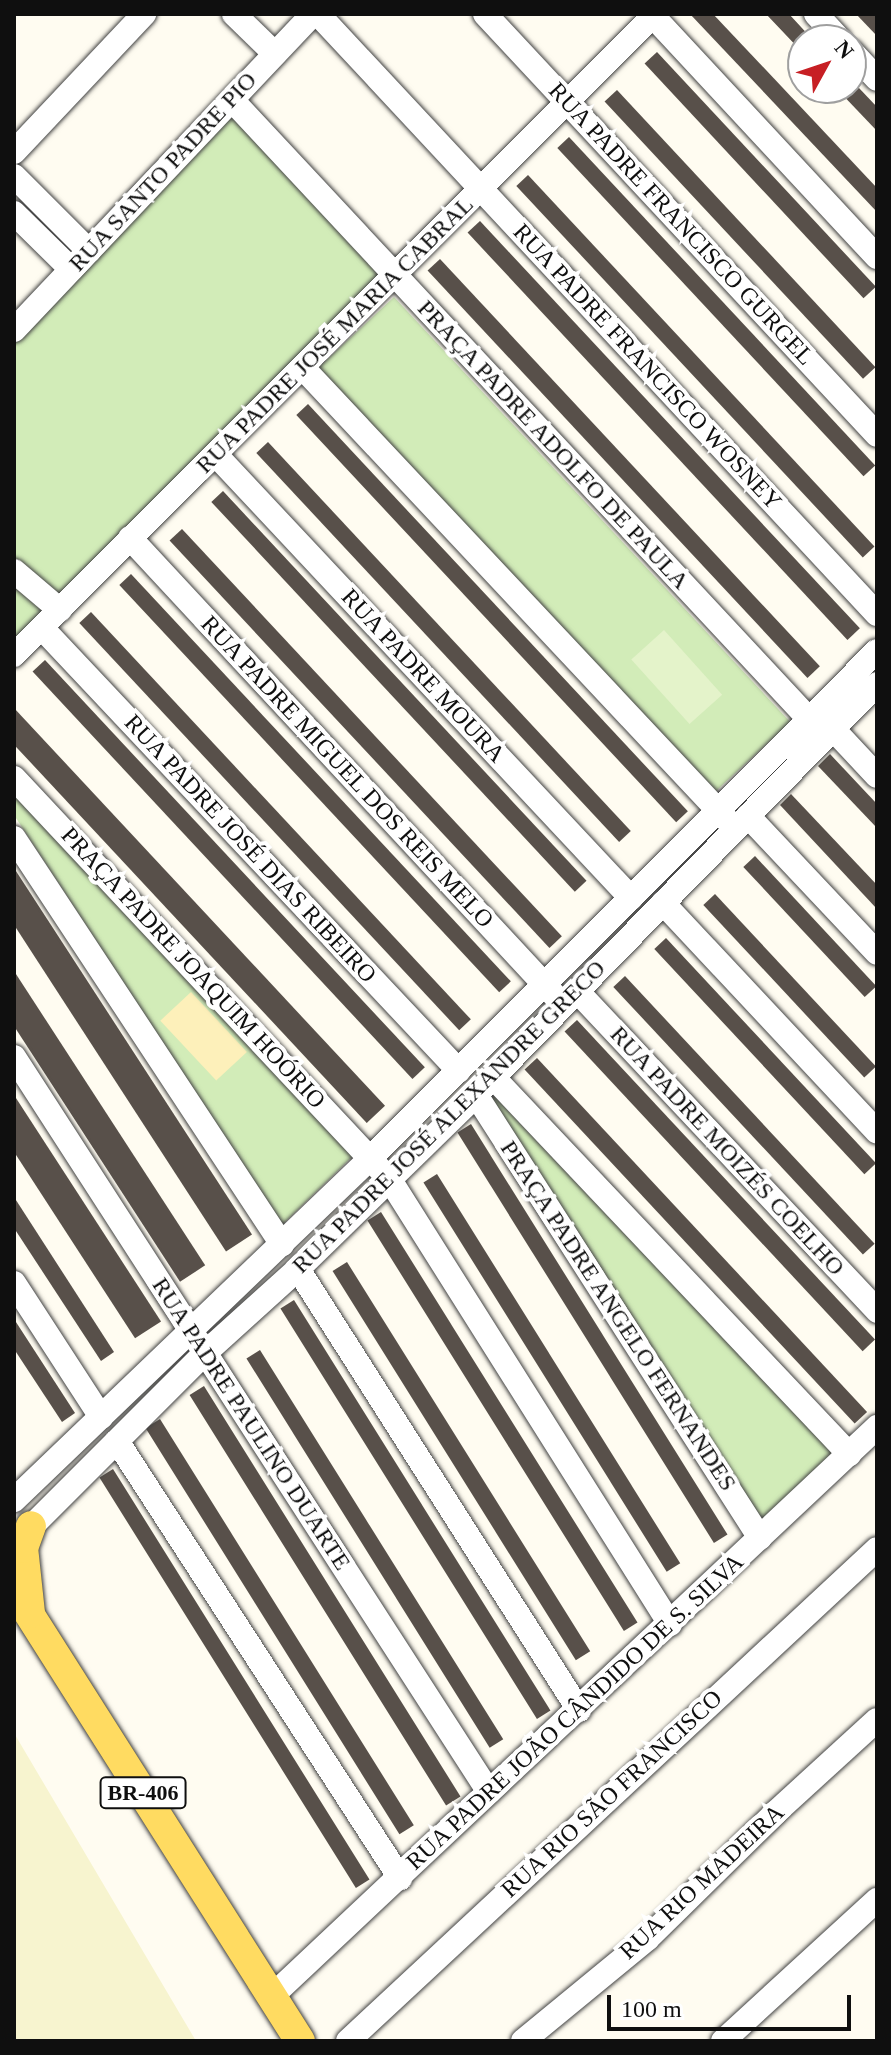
<!DOCTYPE html>
<meta charset="utf-8">
<style>
body{margin:0}
#map{position:relative;width:891px;height:2055px;overflow:hidden;background:#fffcf1;font-family:"Times New Roman",serif}
div>[style]{position:absolute}
[style*='--x']{left:calc(var(--x)*1px);top:calc(var(--y)*1px);width:calc(var(--w)*1px);rotate:calc(var(--a)*1deg)}
.farmland>*{inset:0;background:#f7f4cf}
.green>*{inset:0;background:#d2ecb8;transform-origin:0 0}
.sand>*{inset:0;background:#fdf0ba;transform-origin:0 0}
.pitch>*{inset:0;background:#e4f3ca;transform-origin:0 0}
.building>*{inset:0;background:#58504a;transform-origin:0 0}
.roads{filter:drop-shadow(0 0 2px #424242) drop-shadow(0 0 2px #424242)}
.minor>*{height:24px;margin:-12px;padding:0 12px;transform-origin:12px;border-radius:12px;background:#fff}
.major>*{height:30px;margin:-15px;padding:0 15px;transform-origin:15px;border-radius:15px;background:#ffdb61}
span{translate:-50% -50%;white-space:nowrap;text-align:center;line-height:1.15;-webkit-text-stroke:8px #fff;paint-order:stroke}
.shield-label span{padding:2px 6px;background:#fff;border:2px solid;border-radius:6px;-webkit-text-stroke-width:0}
.shield-label{font-size:22px;color:#0f0f0f;font-weight:700}
.street-label{font-size:24px;color:#0f0f0f}
.frame{position:absolute;inset:0;border:16px solid #0f0f0f;pointer-events:none}
.north{position:absolute;left:787px;top:24px;width:80px;height:80px;box-sizing:border-box;background:#fff;border:2px solid #9f9f9f;border-radius:50%;rotate:50deg;font-size:22px;font-weight:700;line-height:32px;text-align:center;color:#0f0f0f}
.north::after{content:'';display:block;margin:auto;width:28px;height:36px;background:#c71f24;clip-path:polygon(50% 0,100% 100%,50% 72%,0 100%)}
.scale{position:absolute;left:607px;top:1995px;width:244px;height:36px;box-sizing:border-box;border:4px solid #0f0f0f;border-top:0;padding-left:10px;font-size:24px;line-height:28px;white-space:nowrap;color:#0f0f0f;-webkit-text-stroke:6px #fff;paint-order:stroke}
</style>
<div id="map">
<div class="farmland">
<div style="clip-path:polygon(14px 1733px,196px 2041px,14px 2041px)"></div>
</div>
<div class="green">
<div style="clip-path:polygon(233px 115px,382px 275px,14px 641px,14px 344px)"></div>
<div style="left:394px;top:297px;width:581px;height:104px;rotate:47deg"></div>
<div style="clip-path:polygon(14px 791px,354px 1155px,282px 1225px,14px 815px)"></div>
<div style="clip-path:polygon(494px 1096px,835px 1456px,763px 1523px,489px 1101px)"></div>
</div>
<div class="sand">
<div style="left:191px;top:992px;width:82px;height:42px;rotate:47deg"></div>
</div>
<div class="pitch">
<div style="left:664px;top:630px;width:87px;height:44px;rotate:48deg"></div>
</div>
<div class="building">
<div style="clip-path:polygon(690px 14px,713px 14px,782px 87px,877px 188px,877px 212px)"></div>
<div style="clip-path:polygon(766px 14px,789px 14px,813px 40px,803px 40px,803px 53px)"></div>
<div style="clip-path:polygon(856px 14px,877px 14px,877px 36px)"></div>
<div style="left:657px;top:52px;width:321px;height:17px;rotate:47deg"></div>
<div style="clip-path:polygon(836px 88px,859px 88px,877px 107px,877px 131px)"></div>
<div style="left:617px;top:90px;width:379px;height:17px;rotate:47deg"></div>
<div style="left:569px;top:137px;width:449px;height:16px;rotate:47deg"></div>
<div style="left:528px;top:175px;width:508px;height:16px;rotate:47deg"></div>
<div style="left:480px;top:221px;width:557px;height:17px;rotate:47deg"></div>
<div style="left:440px;top:259px;width:557px;height:17px;rotate:47deg"></div>
<div style="left:308px;top:404px;width:557px;height:16px;rotate:47deg"></div>
<div style="left:268px;top:442px;width:532px;height:16px;rotate:47deg"></div>
<div style="left:223px;top:491px;width:533px;height:16px;rotate:47deg"></div>
<div style="left:182px;top:529px;width:557px;height:17px;rotate:47deg"></div>
<div style="left:131px;top:574px;width:557px;height:16px;rotate:47deg"></div>
<div style="left:91px;top:612px;width:557px;height:16px;rotate:47deg"></div>
<div style="left:45px;top:660px;width:557px;height:17px;rotate:47deg"></div>
<div style="left:14px;top:708px;width:544px;height:25px;rotate:47deg"></div>
<div style="clip-path:polygon(830px 754px,877px 804px,877px 828px,818px 766px)"></div>
<div style="clip-path:polygon(791px 794px,877px 885px,877px 909px,780px 805px)"></div>
<div style="left:755px;top:856px;width:178px;height:16px;rotate:47deg"></div>
<div style="left:14px;top:868px;width:437px;height:31px;rotate:57deg"></div>
<div style="left:715px;top:894px;width:236px;height:16px;rotate:47deg"></div>
<div style="left:666px;top:938px;width:308px;height:16px;rotate:47deg"></div>
<div style="left:14px;top:971px;width:351px;height:30px;rotate:57deg"></div>
<div style="left:625px;top:976px;width:366px;height:16px;rotate:47deg"></div>
<div style="left:577px;top:1020px;width:437px;height:17px;rotate:47deg"></div>
<div style="left:537px;top:1058px;width:484px;height:17px;rotate:47deg"></div>
<div style="left:14px;top:1095px;width:270px;height:31px;rotate:57deg"></div>
<div style="left:471px;top:1124px;width:484px;height:16px;rotate:58deg"></div>
<div style="left:437px;top:1174px;width:459px;height:16px;rotate:58deg"></div>
<div style="clip-path:polygon(14px 1197px,114px 1352px,101px 1361px,14px 1228px)"></div>
<div style="left:381px;top:1212px;width:484px;height:16px;rotate:58deg"></div>
<div style="left:347px;top:1262px;width:459px;height:17px;rotate:58deg"></div>
<div style="left:294px;top:1300px;width:484px;height:16px;rotate:58deg"></div>
<div style="clip-path:polygon(14px 1319px,75px 1413px,62px 1422px,14px 1349px)"></div>
<div style="left:260px;top:1350px;width:459px;height:16px;rotate:58deg"></div>
<div style="left:204px;top:1386px;width:484px;height:17px;rotate:58deg"></div>
<div style="left:160px;top:1419px;width:479px;height:17px;rotate:58deg"></div>
<div style="left:113px;top:1469px;width:484px;height:16px;rotate:58deg"></div>
</div>
<div class="roads">
<div class="minor">
<div style="--x:234;--y:14;--w:57;--a:44.3"></div>
<div style="--x:318;--y:14;--w:820;--a:47.03"></div>
<div style="--x:485;--y:14;--w:575;--a:47.04"></div>
<div style="--x:651;--y:14;--w:332;--a:47.1"></div>
<div style="--x:816;--y:14;--w:35;--a:47"></div>
<div style="--x:851;--y:51;--w:38;--a:47"></div>
<div style="--x:232;--y:100;--w:846;--a:47.01"></div>
<div style="--x:14;--y:152;--w:190;--a:-46.7"></div>
<div style="--x:14;--y:176;--w:106;--a:45"></div>
<div style="--x:14;--y:213;--w:80;--a:44.5"></div>
<div style="--x:14;--y:330;--w:435;--a:-46.6"></div>
<div style="--x:303;--y:368;--w:621;--a:46.83"></div>
<div style="--x:216;--y:455;--w:607;--a:46.87"></div>
<div style="--x:130;--y:538;--w:625;--a:47.14"></div>
<div style="--x:14;--y:571;--w:60;--a:40.3"></div>
<div style="--x:42;--y:628;--w:608;--a:46.73"></div>
<div style="--x:14;--y:655;--w:907;--a:-45"></div>
<div style="--x:833;--y:729;--w:64;--a:46.9"></div>
<div style="--x:14;--y:778;--w:550;--a:46.91"></div>
<div style="--x:390;--y:1180;--w:525;--a:57.76"></div>
<div style="--x:748;--y:816;--w:188;--a:46.7"></div>
<div style="--x:14;--y:838;--w:487;--a:56.6"></div>
<div style="--x:663;--y:903;--w:313;--a:46.9"></div>
<div style="--x:577;--y:991;--w:439;--a:46.8"></div>
<div style="--x:14;--y:1057;--w:875;--a:57.13"></div>
<div style="--x:493;--y:1077;--w:519;--a:46.64"></div>
<div style="--x:476;--y:1095;--w:526;--a:57.34"></div>
<div style="--x:298;--y:1269;--w:523;--a:57.5"></div>
<div style="--x:14;--y:1283;--w:160;--a:57"></div>
<div style="--x:117;--y:1441;--w:521;--a:57.07"></div>
<div style="--x:14;--y:1500;--w:494;--a:-43.8"></div>
<div style="--x:371;--y:1158;--w:716;--a:-45.06"></div>
<div style="--x:19;--y:1539;--w:263;--a:-45"></div>
<div style="--x:205;--y:1353;--w:125;--a:-42.1"></div>
<div style="--x:298;--y:1269;--w:249;--a:-44.3"></div>
<div style="--x:476;--y:1095;--w:574;--a:-45.71"></div>
<div style="--x:272;--y:1996;--w:831;--a:-43.24"></div>
<div style="--x:348;--y:2041;--w:722;--a:-42.92"></div>
<div style="--x:523;--y:2041;--w:161;--a:-39.4"></div>
<div style="--x:647;--y:1939;--w:180;--a:-44.5"></div>
<div style="--x:775;--y:1813;--w:138;--a:-42.4"></div>
<div style="--x:723;--y:2041;--w:209;--a:-42.5"></div>
</div>
<div class="major">
<div style="--x:14;--y:1590;--w:534;--a:57.62"></div>
<div style="--x:30;--y:1613;--w:65;--a:-96.1"></div>
<div style="--x:23;--y:1548;--w:23;--a:-70"></div>
</div>
</div>
<div class="shield-label">
<span style="left:143px;top:1793px">BR-406</span>
</div>
<div class="street-label">
<span style="left:163px;top:172px;rotate:-47deg">RUA SANTO PADRE PIO</span>
<span style="left:681px;top:224px;rotate:47deg">RUA PADRE FRANCISCO GURGEL</span>
<span style="left:335px;top:335px;rotate:-45deg">RUA PADRE JOSÉ MARIA CABRAL</span>
<span style="left:647px;top:367px;rotate:47deg">RUA PADRE FRANCISCO WOSNEY</span>
<span style="left:553px;top:445px;rotate:47deg">PRAÇA PADRE ADOLFO DE PAULA</span>
<span style="left:423px;top:676px;rotate:47deg">RUA PADRE MOURA</span>
<span style="left:347px;top:772px;rotate:47deg">RUA PADRE MIGUEL DOS REIS MELO</span>
<span style="left:250px;top:849px;rotate:47deg">RUA PADRE JOSÉ DIAS RIBEIRO</span>
<span style="left:193px;top:968px;rotate:47deg">PRAÇA PADRE JOAQUIM HOÓRIO</span>
<span style="left:449px;top:1117px;rotate:-45deg">RUA PADRE JOSÉ ALEXANDRE GRECO</span>
<span style="left:727px;top:1151px;rotate:47deg">RUA PADRE MOIZÉS COELHO</span>
<span style="left:618px;top:1316px;rotate:57deg">PRAÇA PADRE ANGELO FERNANDES</span>
<span style="left:251px;top:1424px;rotate:57deg">RUA PADRE PAULINO DUARTE</span>
<span style="left:575px;top:1712px;rotate:-43deg">RUA PADRE JOÃO CÂNDIDO DE S. SILVA</span>
<span style="left:612px;top:1794px;rotate:-43deg">RUA RIO SÃO FRANCISCO</span>
<span style="left:702px;top:1882px;rotate:-43deg">RUA RIO MADEIRA</span>
</div>
<div class="frame"></div>
<div class="north">N</div>
<div class="scale">100 m</div>
</div>
